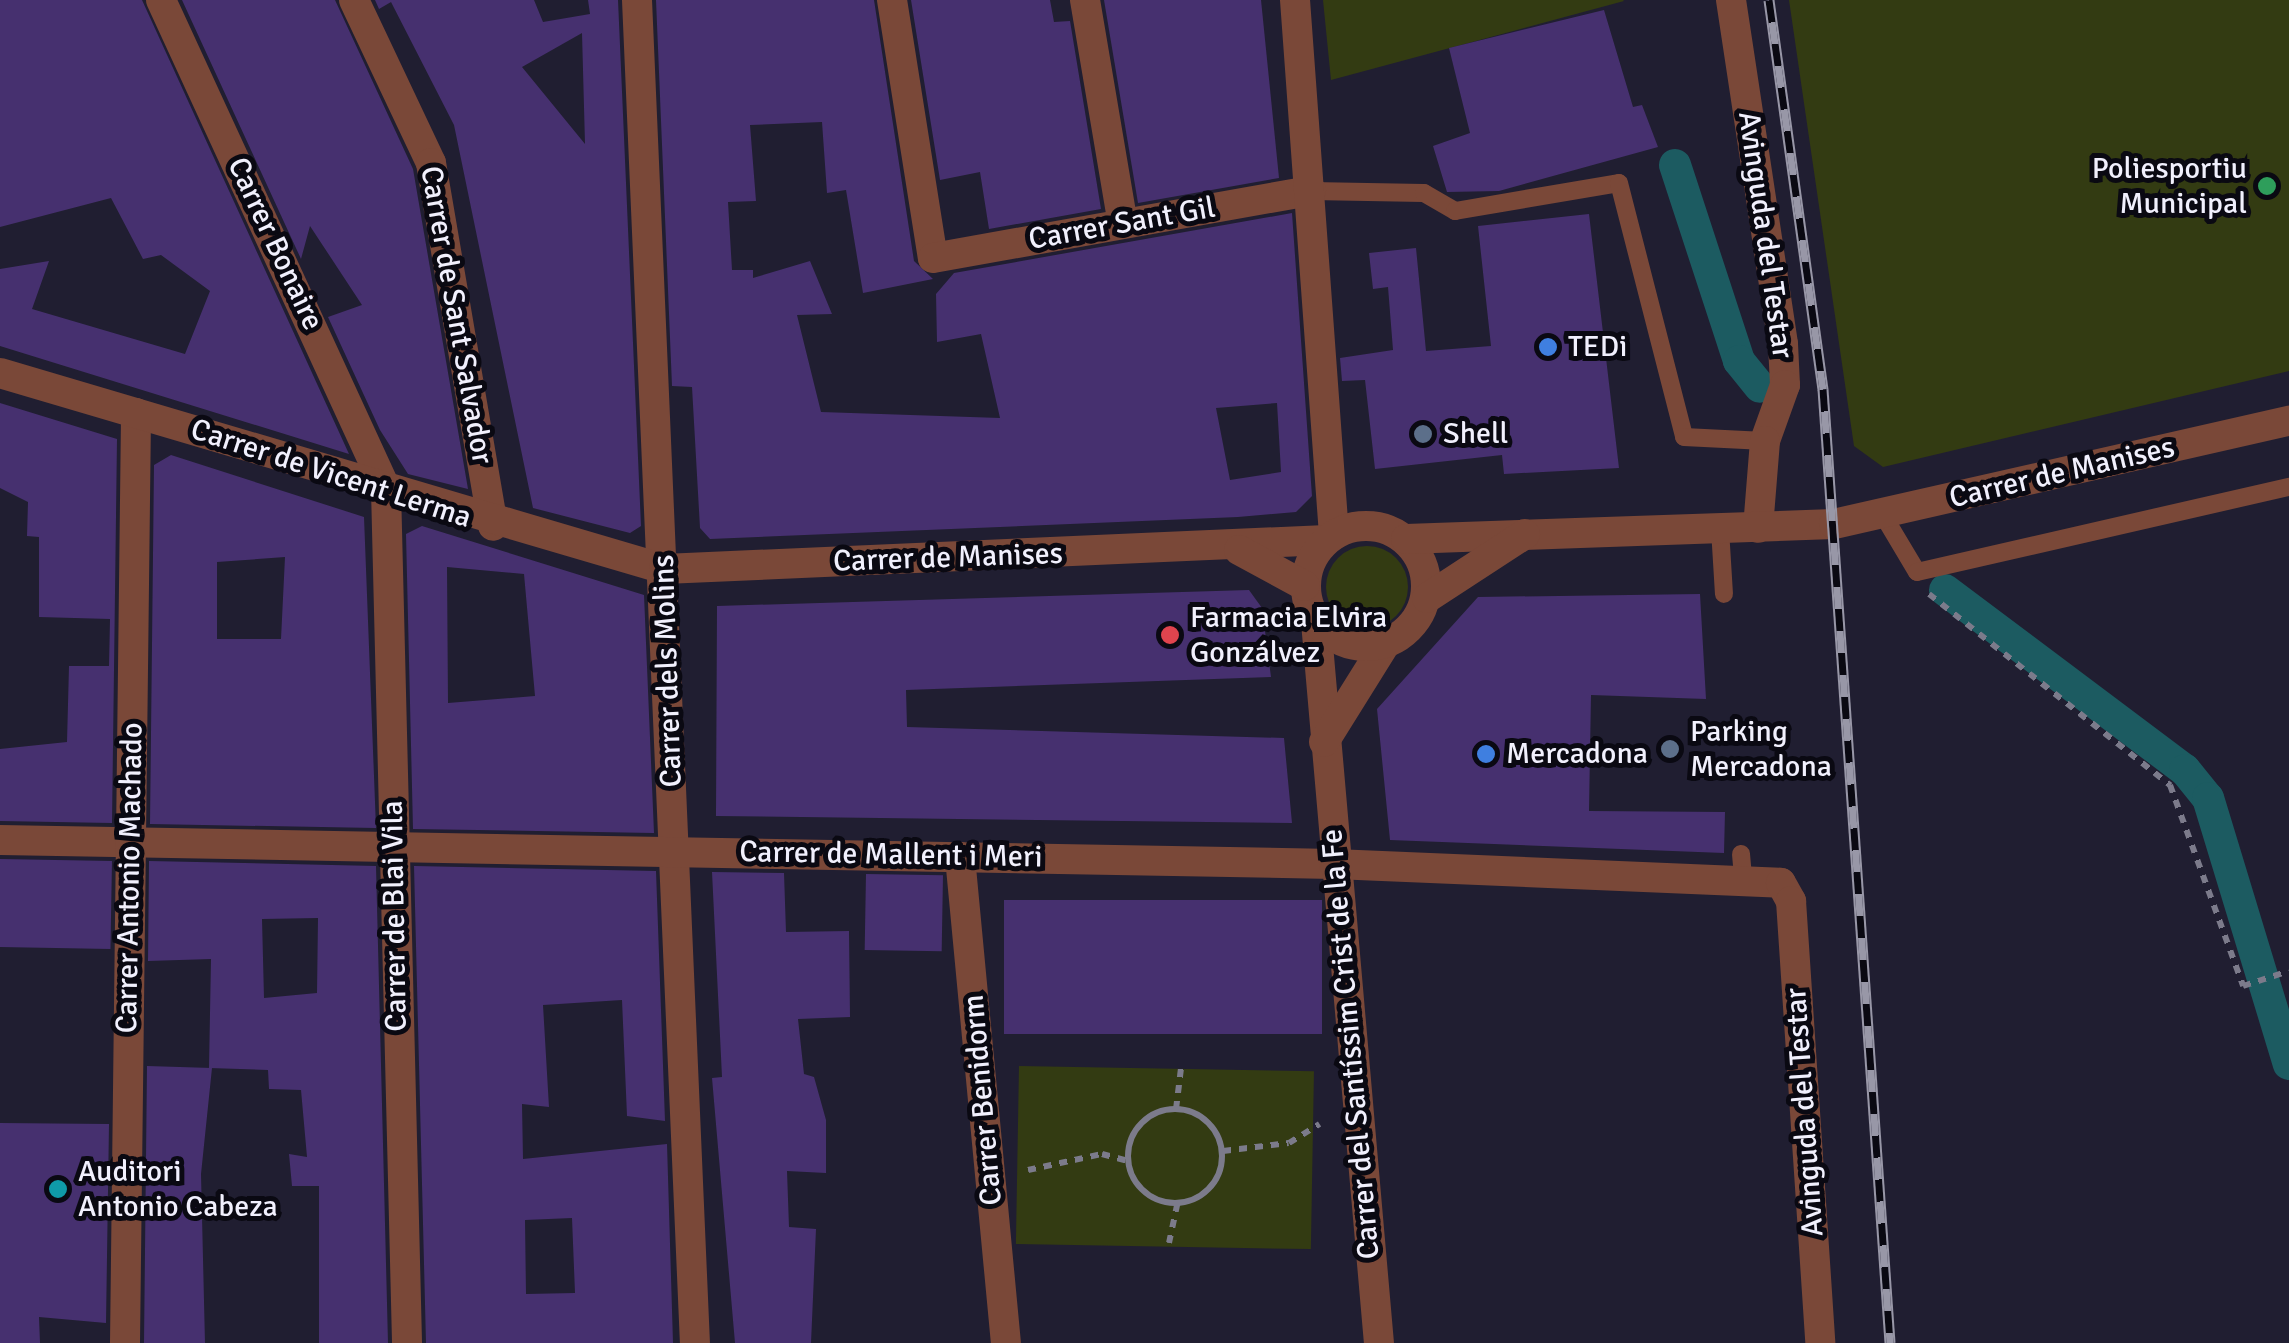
<!DOCTYPE html>
<meta charset="utf-8">
<style>
body{margin:0}
#map{position:relative;width:2289px;height:1343px;overflow:hidden;background:#201e31;font-family:Signika,sans-serif}
div>[style]{position:absolute}
[style*='--x']{left:calc(var(--x)*1px);top:calc(var(--y)*1px);width:calc(var(--w)*1px);rotate:calc(var(--a)*1deg)}
.green>*{inset:0;background:#333b12;transform-origin:0 0}
.round{border-radius:50%}
.canal>*{height:32px;margin:-16px;padding:0 16px;transform-origin:16px;border-radius:16px;background:#1c5b61}
.building>*{inset:0;background:#46306f;transform-origin:0 0}
.path>*{height:6px;margin-top:-3px;transform-origin:0;background:repeating-linear-gradient(90deg,#7c7b8b 0 8px,transparent 0 16px)}
.path>.ring{margin:-3px;padding:0;box-sizing:content-box;background:none;border:6px solid #7c7b8b;border-radius:50%}
.service>*{height:18px;margin:-9px;padding:0 9px;transform-origin:9px;border-radius:9px;background:#7a4838}
.minor>*{height:30px;margin:-15px;padding:0 15px;transform-origin:15px;border-radius:15px;background:#7a4838}
.tertiary>*{height:30px;margin:-15px;padding:0 15px;transform-origin:15px;border-radius:15px;background:#7a4838}
.tertiary>.ring{margin:-15px;padding:0;box-sizing:content-box;background:none;border:30px solid #7a4838;border-radius:50%}
.rail>*{height:11px;margin-top:-5.5px;transform-origin:0;background:repeating-linear-gradient(90deg,#0a0912 0 22px,#9897a7 0 44px);box-sizing:border-box;border-block:2px solid #9897a7}
.dots>*{width:28px;height:28px;translate:-50% -50%;box-sizing:border-box;border:5px solid #0a0912;border-radius:50%}
span{translate:-50% -50%;white-space:nowrap;text-align:center;line-height:1.15;-webkit-text-stroke:10px #0a0912;paint-order:stroke}
.poi-label{font-size:30px;color:#f1f0fd}
.right{translate:-100% -50%;text-align:right}
.left{translate:0 -50%;text-align:left}
.street-label{font-size:30px;color:#f1f0fd}
</style>
<div id="map">
<div class="green">
<div style="clip-path:polygon(1323px 0,1623px 0,1624px 1px,1331px 80px)"></div>
<div style="clip-path:polygon(1789px 0,2289px 0,2289px 371px,1883px 467px,1854px 446px)"></div>
<div class="round" style="left:1326px;top:546px;width:82px;height:82px"></div>
<div style="left:1019px;top:1066px;width:295px;height:178px;rotate:1deg"></div>
</div>
<div class="canal">
<div style="--x:1675;--y:165;--w:206;--a:71.9"></div>
<div style="--x:1739;--y:361;--w:33;--a:51"></div>
<div style="--x:1945;--y:590;--w:300;--a:36.9"></div>
<div style="--x:2185;--y:770;--w:36;--a:51"></div>
<div style="--x:2208;--y:798;--w:278;--a:73.1"></div>
</div>
<div class="building">
<div style="clip-path:polygon(0 0,142px 0,349px 454px,0 346px,0 269px,49px 261px,32px 309px,185px 354px,210px 291px,161px 255px,143px 259px,111px 198px,0 227px)"></div>
<div style="clip-path:polygon(182px 0,335px 0,413px 169px,468px 489px,408px 474px,380px 430px,328px 317px,362px 305px,310px 226px,301px 259px)"></div>
<div style="clip-path:polygon(evenodd,375px 0,534px 0,543px 22px,590px 14px,588px 0,618px 0,641px 526px,630px 533px,533px 508px,454px 125px,391px 2px,379px 9px,375px 0,582px 33px,585px 144px,522px 67px,582px 33px)"></div>
<div style="clip-path:polygon(evenodd,656px 0,874px 0,914px 261px,933px 279px,863px 293px,846px 190px,827px 193px,822px 122px,750px 125px,756px 201px,728px 202px,732px 270px,753px 270px,753px 278px,810px 261px,832px 314px,797px 315px,821px 412px,1000px 418px,981px 334px,937px 342px,936px 294px,954px 273px,1292px 213px,1312px 496px,1296px 512px,1238px 517px,710px 539px,700px 528px,692px 387px,672px 386px,656px 0,1277px 403px,1281px 472px,1230px 480px,1216px 408px,1277px 403px)"></div>
<div style="clip-path:polygon(911px 0,1050px 0,1054px 22px,1070px 21px,1101px 209px,989px 229px,980px 172px,940px 180px)"></div>
<div style="clip-path:polygon(1104px 0,1261px 0,1279px 178px,1138px 203px)"></div>
<div style="clip-path:polygon(1604px 10px,1633px 107px,1642px 105px,1658px 147px,1499px 191px,1447px 192px,1433px 146px,1470px 133px,1449px 48px)"></div>
<div style="clip-path:polygon(1589px 214px,1619px 468px,1504px 474px,1502px 455px,1375px 469px,1365px 380px,1342px 381px,1340px 358px,1393px 350px,1388px 287px,1373px 289px,1369px 253px,1416px 248px,1426px 351px,1491px 346px,1478px 226px)"></div>
<div style="clip-path:polygon(0 403px,117px 439px,112px 823px,0 821px,0 749px,67px 742px,69px 666px,109px 666px,110px 619px,39px 617px,39px 537px,27px 536px,28px 502px,0 488px)"></div>
<div style="clip-path:polygon(evenodd,171px 455px,364px 517px,376px 828px,150px 824px,154px 465px,171px 455px,285px 557px,281px 639px,217px 639px,217px 562px,285px 557px)"></div>
<div style="clip-path:polygon(evenodd,422px 526px,644px 595px,654px 833px,413px 829px,406px 534px,422px 526px,447px 567px,524px 574px,535px 696px,448px 703px,447px 567px)"></div>
<div style="clip-path:polygon(1249px 590px,1262px 608px,1271px 677px,906px 690px,907px 727px,1284px 738px,1292px 823px,716px 816px,717px 606px)"></div>
<div style="clip-path:polygon(1700px 594px,1706px 699px,1591px 695px,1589px 811px,1725px 812px,1724px 853px,1390px 840px,1377px 709px,1478px 597px)"></div>
<div style="left:0;top:859px;width:112px;height:88px;rotate:1deg"></div>
<div style="clip-path:polygon(evenodd,149px 861px,376px 866px,388px 1343px,319px 1343px,319px 1186px,292px 1186px,289px 1154px,307px 1157px,301px 1090px,269px 1089px,268px 1070px,209px 1068px,211px 959px,148px 961px,149px 861px,318px 918px,317px 993px,264px 998px,262px 919px,318px 918px)"></div>
<div style="clip-path:polygon(evenodd,414px 866px,656px 871px,665px 1121px,627px 1116px,622px 1000px,543px 1005px,549px 1107px,522px 1104px,523px 1159px,667px 1144px,673px 1343px,426px 1343px,414px 866px,572px 1218px,575px 1293px,526px 1294px,525px 1220px,572px 1218px)"></div>
<div style="clip-path:polygon(712px 872px,784px 873px,786px 932px,849px 931px,850px 1017px,798px 1019px,804px 1074px,814px 1077px,826px 1120px,826px 1173px,787px 1171px,789px 1227px,816px 1229px,811px 1343px,735px 1343px,712px 1078px,722px 1077px)"></div>
<div style="left:866px;top:874px;width:77px;height:76px;rotate:1deg"></div>
<div style="left:1004px;top:900px;width:318px;height:134px"></div>
<div style="clip-path:polygon(147px 1066px,212px 1068px,201px 1174px,205px 1343px,144px 1343px)"></div>
<div style="clip-path:polygon(0 1123px,109px 1124px,106px 1323px,39px 1317px,40px 1343px,0 1343px)"></div>
</div>
<div class="path">
<div style="--x:1929;--y:594;--w:308;--a:38.4"></div>
<div style="--x:2170;--y:785;--w:214;--a:70"></div>
<div style="--x:2243;--y:986;--w:48;--a:-18.1"></div>
<div class="ring" style="left:1128px;top:1109px;width:88px;height:88px"></div>
<div style="--x:1176;--y:1109;--w:41;--a:-83"></div>
<div style="--x:1223;--y:1151;--w:66;--a:-6.9"></div>
<div style="--x:1289;--y:1143;--w:36;--a:-32"></div>
<div style="--x:1028;--y:1170;--w:76;--a:-12.2"></div>
<div style="--x:1102;--y:1154;--w:27;--a:15"></div>
<div style="--x:1169;--y:1243;--w:40;--a:-78"></div>
</div>
<div class="service">
<div style="--x:1311;--y:191;--w:113;--a:1"></div>
<div style="--x:1424;--y:193;--w:36;--a:30"></div>
<div style="--x:1455;--y:211;--w:166;--a:-9.7"></div>
<div style="--x:1619;--y:183;--w:262;--a:75.6"></div>
<div style="--x:1684;--y:437;--w:81;--a:2.8"></div>
<div style="--x:1883;--y:515;--w:66;--a:59.2"></div>
<div style="--x:1917;--y:572;--w:382;--a:-12.9"></div>
<div style="--x:1720;--y:529;--w:65;--a:86.5"></div>
<div style="--x:1741;--y:854;--w:23;--a:85"></div>
</div>
<div class="minor">
<div style="--x:161;--y:0;--w:538;--a:65.29"></div>
<div style="--x:386;--y:489;--w:854;--a:88.59"></div>
<div style="--x:354;--y:0;--w:180;--a:64.7"></div>
<div style="--x:431;--y:163;--w:368;--a:80.3"></div>
<div style="--x:637;--y:0;--w:1344;--a:87.53"></div>
<div style="--x:892;--y:0;--w:261;--a:81"></div>
<div style="--x:933;--y:258;--w:384;--a:-10.1"></div>
<div style="--x:1085;--y:0;--w:227;--a:80.4"></div>
<div style="--x:1731;--y:0;--w:348;--a:81.4"></div>
<div style="--x:1783;--y:344;--w:41;--a:87.2"></div>
<div style="--x:1785;--y:385;--w:59;--a:109.7"></div>
<div style="--x:1765;--y:441;--w:87;--a:94.6"></div>
<div style="--x:1316;--y:622;--w:724;--a:85.01"></div>
<div style="--x:1324;--y:742;--w:113;--a:-58"></div>
<div style="--x:0;--y:840;--w:1334;--a:1.03"></div>
<div style="--x:1334;--y:864;--w:447;--a:2.4"></div>
<div style="--x:1781;--y:883;--w:21;--a:61"></div>
<div style="--x:1791;--y:901;--w:443;--a:86.2"></div>
<div style="--x:960;--y:857;--w:488;--a:84.6"></div>
<div style="--x:125;--y:1343;--w:930;--a:-89.32"></div>
</div>
<div class="tertiary">
<div style="--x:1295;--y:0;--w:536;--a:85.83"></div>
<div style="--x:0;--y:373;--w:692;--a:16.45"></div>
<div style="--x:664;--y:569;--w:663;--a:-2.51"></div>
<div class="ring" style="left:1306px;top:526px;width:90px;height:90px"></div>
<div style="--x:1406;--y:539;--w:428;--a:-2"></div>
<div style="--x:1834;--y:524;--w:467;--a:-12.8"></div>
<div style="--x:1239;--y:550;--w:75;--a:28.6"></div>
<div style="--x:1427;--y:598;--w:117;--a:-33.1"></div>
</div>
<div class="rail">
<div style="--x:1769;--y:0;--w:393;--a:82.1"></div>
<div style="--x:1823;--y:389;--w:956;--a:85.98"></div>
</div>
<div class="dots">
<div style="left:2267px;top:186px;background:#2e9e5b"></div>
<div style="left:1548px;top:347px;background:#3f7fe0"></div>
<div style="left:1423px;top:434px;background:#5c6f8a"></div>
<div style="left:1170px;top:635px;background:#e0444e"></div>
<div style="left:1670px;top:749px;background:#5c6f8a"></div>
<div style="left:1486px;top:754px;background:#3f7fe0"></div>
<div style="left:58px;top:1189px;background:#0f9aa8"></div>
</div>
<div class="poi-label">
<span class="right" style="left:2247px;top:186px">Poliesportiu<br>Municipal</span>
<span class="left" style="left:1568px;top:347px">TEDi</span>
<span class="left" style="left:1443px;top:434px">Shell</span>
<span class="left" style="left:1190px;top:635px">Farmacia Elvira<br>Gonzálvez</span>
<span class="left" style="left:1690px;top:749px">Parking<br>Mercadona</span>
<span class="left" style="left:1506px;top:754px">Mercadona</span>
<span class="left" style="left:78px;top:1189px">Auditori<br>Antonio Cabeza</span>
</div>
<div class="street-label">
<span style="left:1122px;top:224px;rotate:-10deg">Carrer Sant Gil</span>
<span style="left:1765px;top:235px;rotate:82deg">Avinguda del Testar</span>
<span style="left:275px;top:244px;rotate:65deg">Carrer Bonaire</span>
<span style="left:456px;top:315px;rotate:80deg">Carrer de Sant Salvador</span>
<span style="left:2062px;top:473px;rotate:-13deg">Carrer de Manises</span>
<span style="left:331px;top:474px;rotate:18deg">Carrer de Vicent Lerma</span>
<span style="left:948px;top:558px;rotate:-2deg">Carrer de Manises</span>
<span style="left:668px;top:671px;rotate:-92deg">Carrer dels Molins</span>
<span style="left:891px;top:855px;rotate:1deg">Carrer de Mallent i Meri</span>
<span style="left:130px;top:878px;rotate:-89deg">Carrer Antonio Machado</span>
<span style="left:395px;top:916px;rotate:-91deg">Carrer de Blai Vila</span>
<span style="left:1351px;top:1044px;rotate:-95deg">Carrer del Santíssim Crist de la Fe</span>
<span style="left:983px;top:1100px;rotate:-95deg">Carrer Benidorm</span>
<span style="left:1805px;top:1112px;rotate:-94deg">Avinguda del Testar</span>
</div>
</div>
